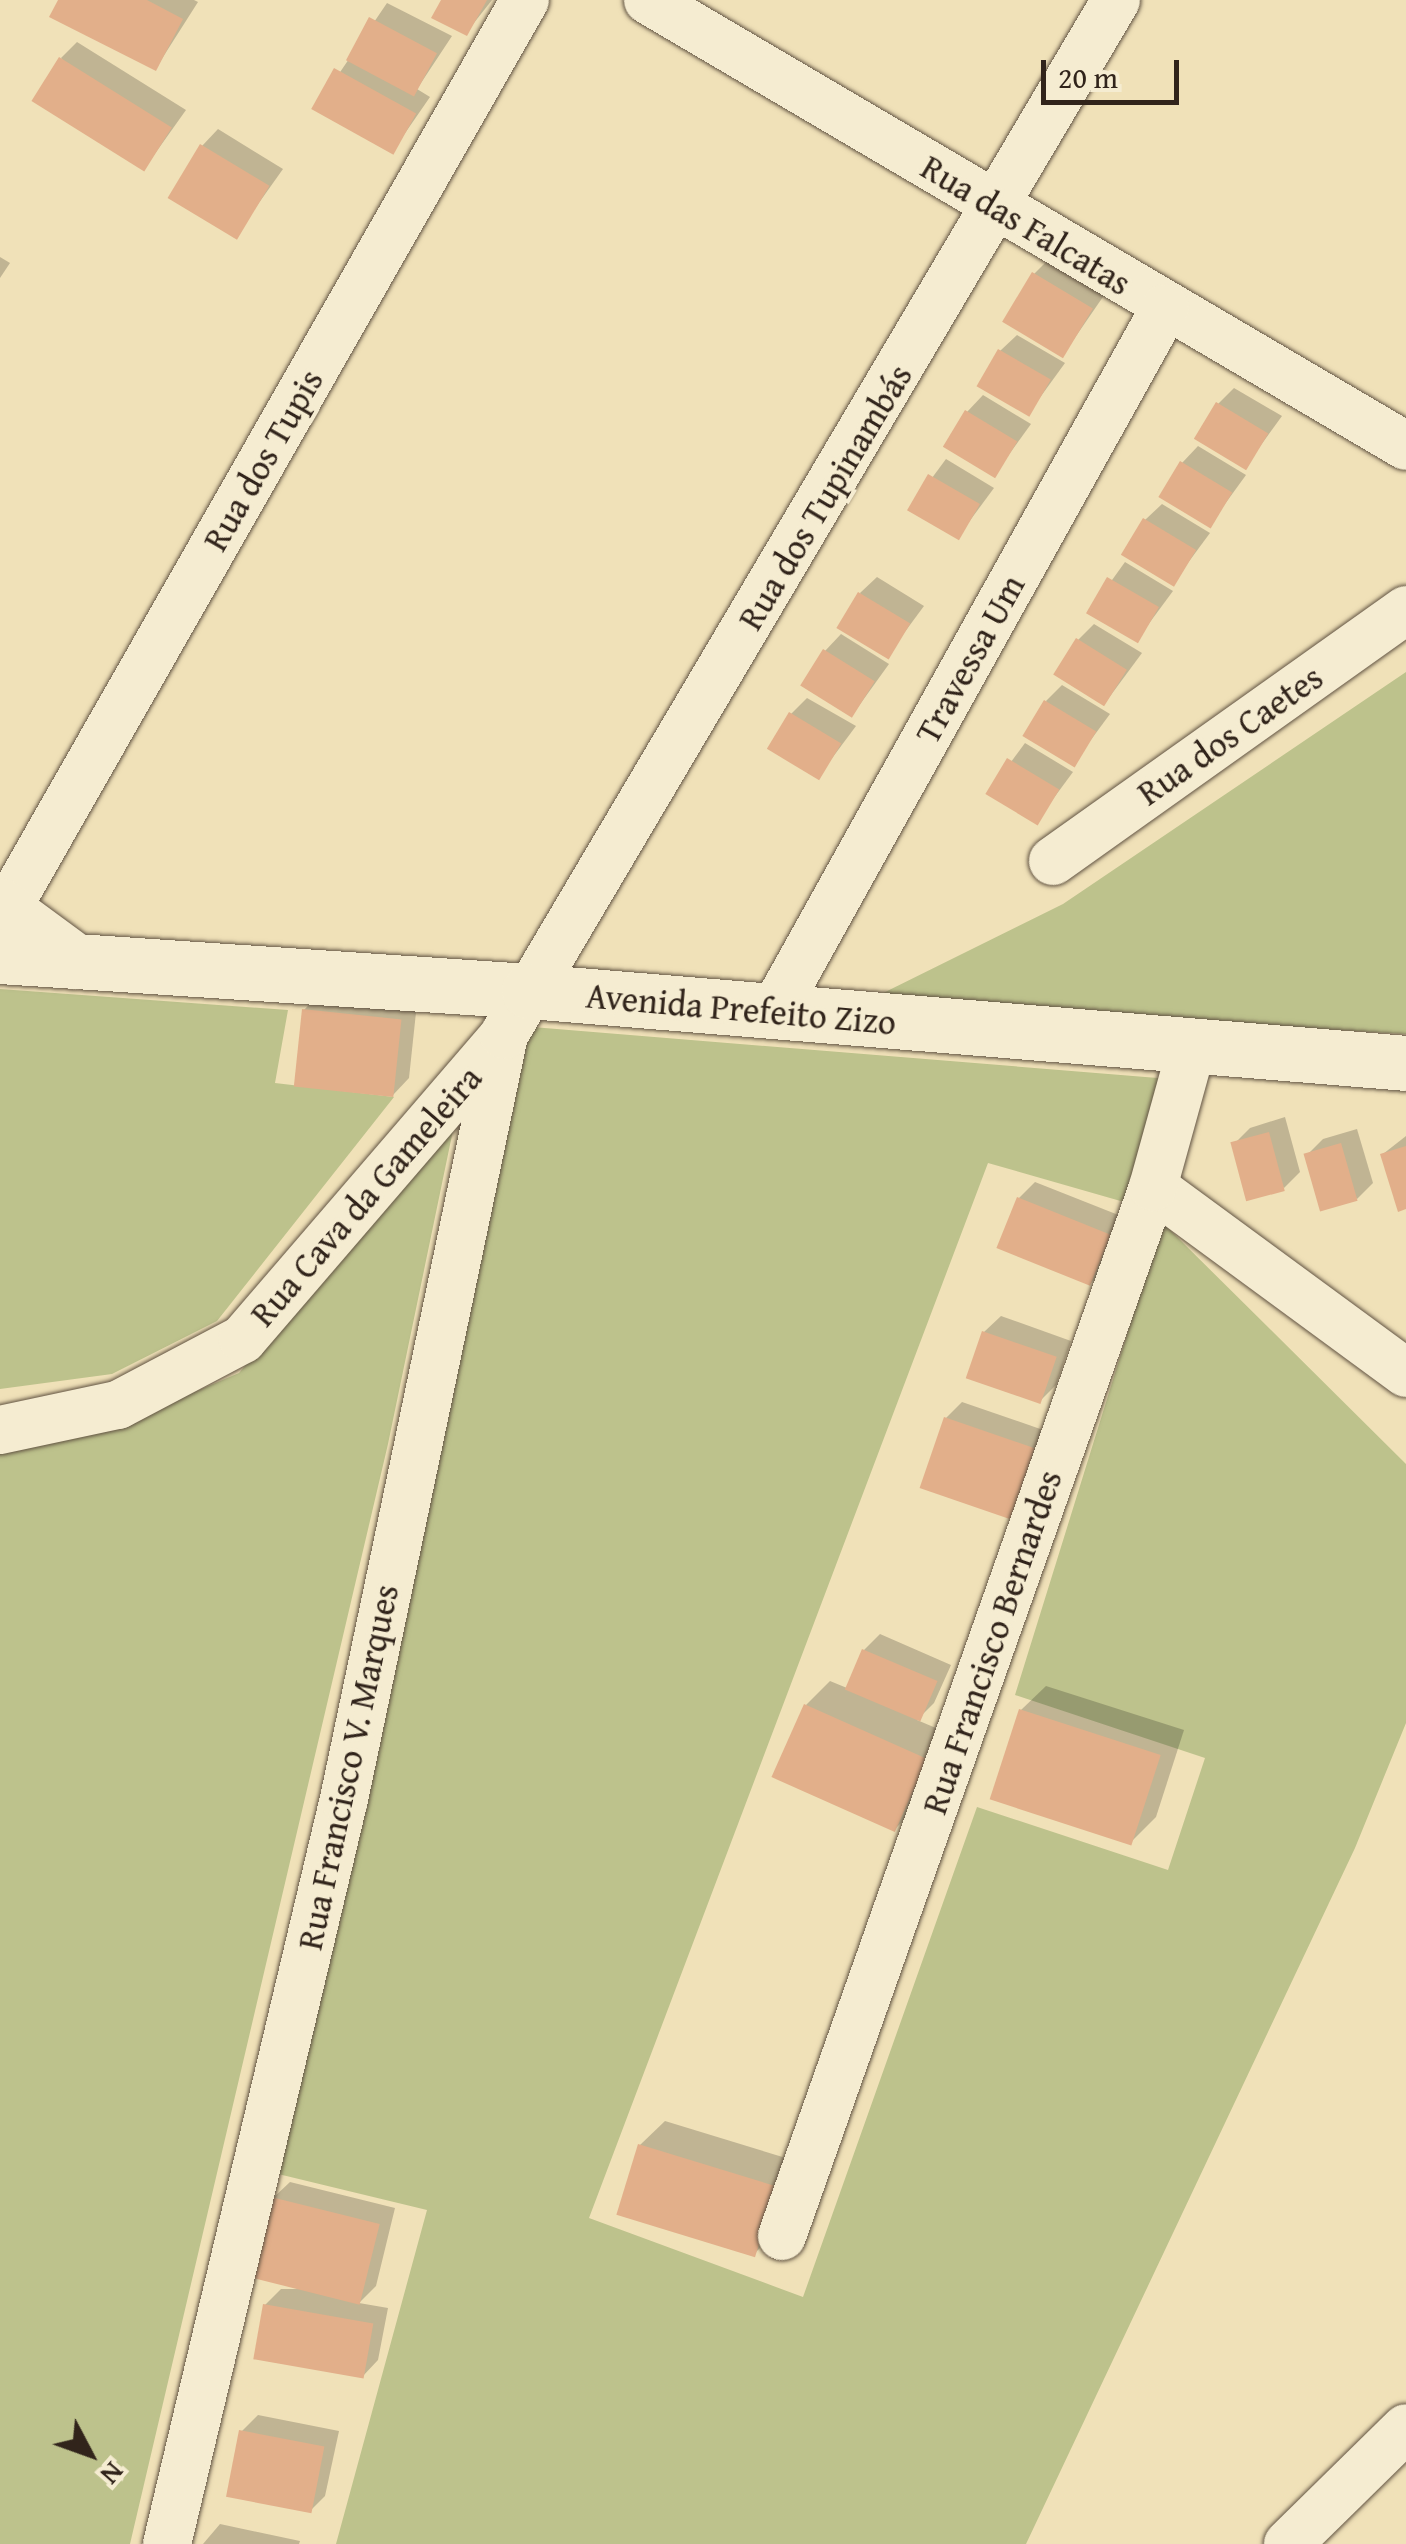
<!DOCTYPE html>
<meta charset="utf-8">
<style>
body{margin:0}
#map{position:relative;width:1406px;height:2544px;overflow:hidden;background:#f0e1b8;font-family:"Gentium Book Plus",serif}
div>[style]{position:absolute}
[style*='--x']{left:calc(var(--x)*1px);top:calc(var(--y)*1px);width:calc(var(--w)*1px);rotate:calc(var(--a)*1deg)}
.green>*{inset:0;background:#bdc28c}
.shadow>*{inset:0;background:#0003}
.building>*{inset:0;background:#e2af8a;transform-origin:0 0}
.roads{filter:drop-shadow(0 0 2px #615342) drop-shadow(0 0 2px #615342)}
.street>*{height:48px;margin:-24px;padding:0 24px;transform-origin:24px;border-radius:24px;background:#f5ecd1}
.secondary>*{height:55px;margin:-27.5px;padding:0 27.5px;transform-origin:27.5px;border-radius:27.5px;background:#f5ecd1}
span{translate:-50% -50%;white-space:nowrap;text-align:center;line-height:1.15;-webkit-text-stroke:8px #f5ecd1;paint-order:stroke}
.street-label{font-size:35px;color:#31241b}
.north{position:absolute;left:40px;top:2404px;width:100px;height:100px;-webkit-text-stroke:8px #f5ecd1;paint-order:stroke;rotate:131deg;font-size:28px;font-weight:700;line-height:40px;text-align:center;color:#31241b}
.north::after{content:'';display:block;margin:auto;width:35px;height:45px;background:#31241b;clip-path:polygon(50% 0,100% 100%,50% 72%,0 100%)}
.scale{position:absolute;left:1041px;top:60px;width:138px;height:45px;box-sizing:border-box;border:5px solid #31241b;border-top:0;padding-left:12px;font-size:30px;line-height:35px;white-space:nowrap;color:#31241b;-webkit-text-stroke:8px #f5ecd1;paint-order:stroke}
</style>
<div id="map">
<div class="green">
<div style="clip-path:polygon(1406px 672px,1406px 1034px,865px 1002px,1063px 904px)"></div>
<div style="clip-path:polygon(0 989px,288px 1010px,275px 1083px,394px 1097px,217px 1321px,112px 1374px,0 1389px)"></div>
<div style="clip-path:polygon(520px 1026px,1170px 1079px,1124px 1202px,988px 1163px,589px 2218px,803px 2297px,977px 1807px,1168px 1870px,1205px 1758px,1015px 1695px,1162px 1222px,1406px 1464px,1406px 1723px,1355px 1848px,1026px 2544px,336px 2544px,427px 2210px,274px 2173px)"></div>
<div style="clip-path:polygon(457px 1111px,388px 1444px,130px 2544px,0 2544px,0 1449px,121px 1423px,239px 1373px)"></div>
</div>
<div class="shadow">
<div style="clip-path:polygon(61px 0,194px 0,198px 2px,156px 68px)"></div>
<div style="clip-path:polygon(444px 0,492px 0,466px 33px)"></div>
<div style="clip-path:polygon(387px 3px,452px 36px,417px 89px,430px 97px,392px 152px,315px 109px)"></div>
<div style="clip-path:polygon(77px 42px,186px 110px,144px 169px,61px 58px)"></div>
<div style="clip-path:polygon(218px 129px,283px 169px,234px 238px,202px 146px)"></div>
<div style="clip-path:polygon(0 257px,10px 263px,0 278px)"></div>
<div style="clip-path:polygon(1050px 258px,1107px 291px,1063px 355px,1034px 274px)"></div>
<div style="clip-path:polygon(1017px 335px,1065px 363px,1028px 414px,1000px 351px)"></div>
<div style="clip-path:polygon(1234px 388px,1282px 416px,1245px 467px,1218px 404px)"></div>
<div style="clip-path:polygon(983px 395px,1031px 424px,994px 475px,967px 412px)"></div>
<div style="clip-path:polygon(1198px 446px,1246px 475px,1209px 526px,1182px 463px)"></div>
<div style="clip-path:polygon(946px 459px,994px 488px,957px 538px,909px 509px)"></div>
<div style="clip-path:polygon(1162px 504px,1210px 533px,1173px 583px,1145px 520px)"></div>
<div style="clip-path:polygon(1125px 562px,1173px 591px,1136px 641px,1089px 612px)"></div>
<div style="clip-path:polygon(877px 577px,924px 606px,887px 656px,860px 593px)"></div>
<div style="clip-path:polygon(1094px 624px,1142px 653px,1105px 703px,1078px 640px)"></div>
<div style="clip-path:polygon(841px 634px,889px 664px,853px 714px,825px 651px)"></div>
<div style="clip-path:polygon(1062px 685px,1110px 714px,1073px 764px,1046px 701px)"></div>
<div style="clip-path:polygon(807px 698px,856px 726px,818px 777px,791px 714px)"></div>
<div style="clip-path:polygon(1025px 743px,1073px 772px,1036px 822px,988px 793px)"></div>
<div style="clip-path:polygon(320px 993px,417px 1003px,409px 1078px,393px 1095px,304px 1010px)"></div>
<div style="clip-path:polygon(1285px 1117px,1300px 1172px,1284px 1188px,1234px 1144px,1250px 1128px)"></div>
<div style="clip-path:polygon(1357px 1129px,1373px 1183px,1357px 1199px,1307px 1155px,1323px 1139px)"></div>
<div style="clip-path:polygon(1406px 1136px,1406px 1207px,1383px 1154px)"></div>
<div style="clip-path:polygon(1035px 1182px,1126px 1218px,1107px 1267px,1091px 1283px,1019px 1198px)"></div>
<div style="clip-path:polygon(1001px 1316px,1071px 1341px,1056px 1385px,1040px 1401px,984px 1332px)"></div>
<div style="clip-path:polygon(962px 1402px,1049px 1432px,1026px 1500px,1009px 1516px,946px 1418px)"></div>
<div style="clip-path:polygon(880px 1634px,951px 1665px,934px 1703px,917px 1720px,950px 1734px,918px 1806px,894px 1830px,806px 1705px,830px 1681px,847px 1688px,864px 1650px)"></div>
<div style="clip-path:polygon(1046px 1686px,1184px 1730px,1156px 1817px,1132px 1841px,1021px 1710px)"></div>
<div style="clip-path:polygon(665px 2121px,799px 2162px,777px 2231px,753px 2255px,640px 2145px)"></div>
<div style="clip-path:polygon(290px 2182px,395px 2208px,376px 2286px,359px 2303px,388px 2308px,378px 2360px,362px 2377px,265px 2305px,281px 2289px,306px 2289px,273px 2198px)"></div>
<div style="clip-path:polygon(258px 2415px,339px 2431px,325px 2496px,309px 2512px,242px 2431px)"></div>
<div style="clip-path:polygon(220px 2524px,300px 2541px,299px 2544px,203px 2544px)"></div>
</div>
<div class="building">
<div style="clip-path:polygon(58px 0,147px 0,183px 19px,156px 71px,49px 17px)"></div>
<div style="clip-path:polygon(441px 0,487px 0,467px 36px,431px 18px)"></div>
<div style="left:369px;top:17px;width:77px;height:49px;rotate:28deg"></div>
<div style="left:59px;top:57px;width:133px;height:52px;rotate:32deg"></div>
<div style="left:334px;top:68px;width:94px;height:47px;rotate:29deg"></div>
<div style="left:200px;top:144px;width:81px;height:63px;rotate:31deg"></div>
<div style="left:1032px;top:272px;width:71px;height:58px;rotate:31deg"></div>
<div style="left:998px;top:349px;width:61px;height:43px;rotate:30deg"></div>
<div style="left:1216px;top:402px;width:61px;height:43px;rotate:31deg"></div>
<div style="left:965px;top:410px;width:61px;height:43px;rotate:31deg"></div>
<div style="left:1180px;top:461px;width:61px;height:42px;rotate:31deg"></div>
<div style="left:928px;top:474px;width:60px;height:42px;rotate:30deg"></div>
<div style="left:1143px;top:518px;width:62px;height:43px;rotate:31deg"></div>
<div style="left:1107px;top:577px;width:60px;height:42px;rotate:30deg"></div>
<div style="left:858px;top:592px;width:61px;height:42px;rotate:31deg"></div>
<div style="left:1076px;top:638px;width:60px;height:43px;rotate:32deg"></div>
<div style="left:823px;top:649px;width:61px;height:43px;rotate:32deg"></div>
<div style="left:1044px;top:700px;width:61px;height:42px;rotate:31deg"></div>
<div style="left:789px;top:712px;width:61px;height:43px;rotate:31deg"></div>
<div style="left:1007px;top:758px;width:61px;height:42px;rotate:31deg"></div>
<div style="left:302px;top:1009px;width:100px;height:78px;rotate:6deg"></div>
<div style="left:1269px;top:1132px;width:61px;height:40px;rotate:75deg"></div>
<div style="left:1341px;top:1143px;width:60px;height:39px;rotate:74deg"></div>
<div style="clip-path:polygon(1406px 1146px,1406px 1209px,1398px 1212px,1380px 1154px)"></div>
<div style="left:1017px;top:1197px;width:101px;height:55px;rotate:22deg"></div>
<div style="left:982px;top:1331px;width:79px;height:50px;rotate:19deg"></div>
<div style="left:944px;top:1417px;width:96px;height:75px;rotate:19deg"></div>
<div style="left:862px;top:1649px;width:82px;height:44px;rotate:23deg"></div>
<div style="left:804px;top:1704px;width:135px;height:80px;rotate:24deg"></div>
<div style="left:1019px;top:1709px;width:149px;height:95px;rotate:18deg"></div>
<div style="left:638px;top:2144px;width:145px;height:74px;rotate:17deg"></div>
<div style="left:271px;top:2197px;width:112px;height:83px;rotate:14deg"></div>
<div style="left:263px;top:2304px;width:112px;height:56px;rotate:10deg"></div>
<div style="left:239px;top:2430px;width:87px;height:68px;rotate:11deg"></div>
</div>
<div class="roads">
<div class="street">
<div style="--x:648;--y:0;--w:879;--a:30.47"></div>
<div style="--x:1053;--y:861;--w:433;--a:-35.4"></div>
<div style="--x:0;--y:921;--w:1060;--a:-60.32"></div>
<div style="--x:774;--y:1011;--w:804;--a:-60.92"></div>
<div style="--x:1153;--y:1187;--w:314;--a:36.3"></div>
<div style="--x:0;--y:1430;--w:121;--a:-12"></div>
<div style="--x:118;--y:1405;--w:141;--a:-27.8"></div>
<div style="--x:243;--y:1339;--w:394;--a:-49.3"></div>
<div style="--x:782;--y:2236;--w:1113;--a:-70.52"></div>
<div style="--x:1153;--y:1187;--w:146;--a:-74.5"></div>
<div style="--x:167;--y:2544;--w:766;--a:-76.64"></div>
<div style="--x:344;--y:1799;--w:781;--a:-78.17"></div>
<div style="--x:504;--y:1035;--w:1202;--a:-59.4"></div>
<div style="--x:1288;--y:2544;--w:165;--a:-44.5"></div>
</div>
<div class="secondary">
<div style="--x:0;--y:906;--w:93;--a:36.3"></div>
<div style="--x:0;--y:956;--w:530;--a:3.79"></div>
<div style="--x:529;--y:991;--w:880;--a:4.69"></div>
</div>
</div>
<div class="street-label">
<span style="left:1026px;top:225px;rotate:31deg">Rua das Falcatas</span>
<span style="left:263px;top:460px;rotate:-60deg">Rua dos Tupis</span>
<span style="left:825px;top:497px;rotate:-59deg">Rua dos Tupinambás</span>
<span style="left:970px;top:659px;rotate:-61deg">Travessa Um</span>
<span style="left:1230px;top:735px;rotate:-35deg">Rua dos Caetes</span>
<span style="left:741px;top:1009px;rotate:5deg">Avenida Prefeito Zizo</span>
<span style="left:366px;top:1196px;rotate:-49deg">Rua Cava da Gameleira</span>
<span style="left:992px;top:1642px;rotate:-71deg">Rua Francisco Bernardes</span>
<span style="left:348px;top:1767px;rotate:-78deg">Rua Francisco V. Marques</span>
</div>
<div class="north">N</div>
<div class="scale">20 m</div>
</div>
